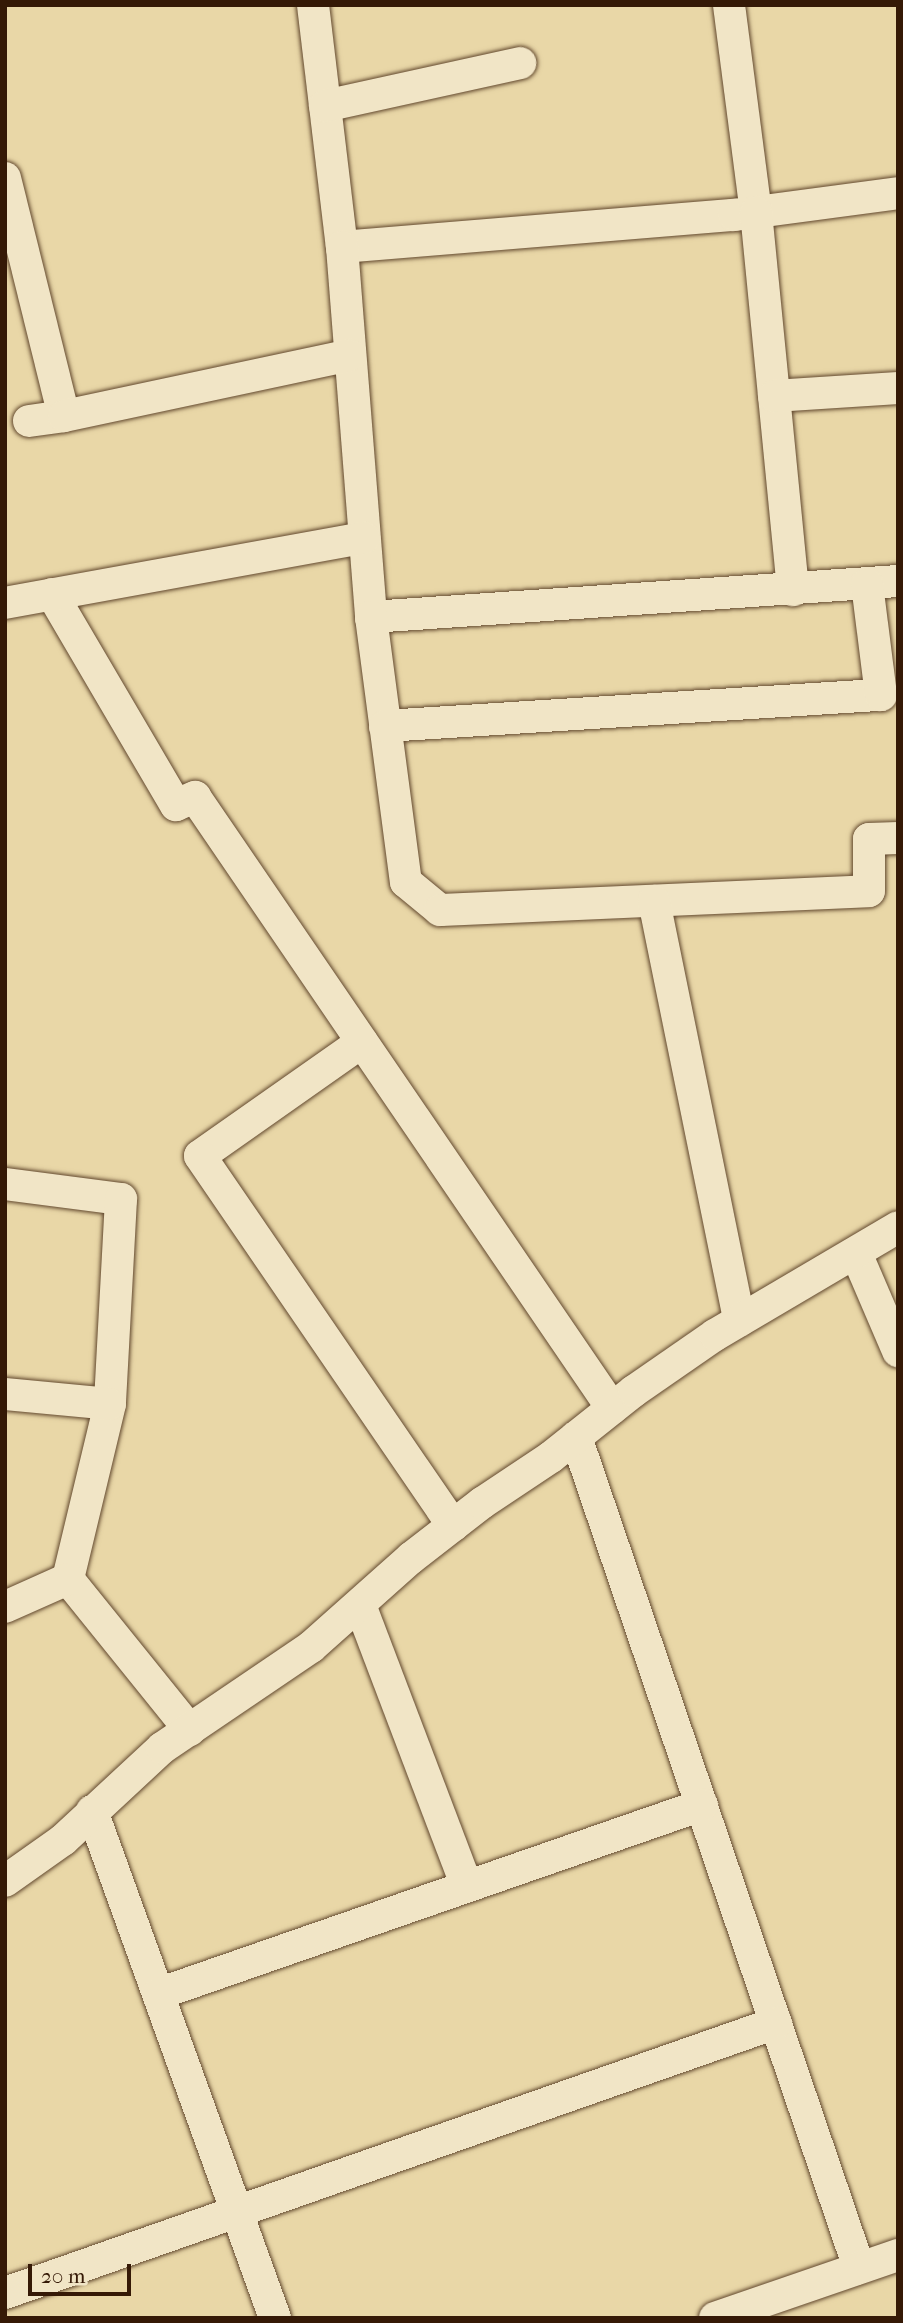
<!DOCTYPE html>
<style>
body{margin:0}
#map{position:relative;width:903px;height:2323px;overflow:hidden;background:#e9d7a7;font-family:"IM FELL French Canon",serif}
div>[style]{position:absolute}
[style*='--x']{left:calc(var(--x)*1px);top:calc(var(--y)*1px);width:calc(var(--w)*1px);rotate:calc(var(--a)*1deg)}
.roads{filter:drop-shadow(0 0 2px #62482e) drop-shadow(0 0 2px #62482e)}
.minor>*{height:32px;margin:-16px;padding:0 16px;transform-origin:16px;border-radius:16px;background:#f1e5c6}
span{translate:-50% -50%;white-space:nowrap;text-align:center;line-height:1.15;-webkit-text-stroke:7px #f1e5c6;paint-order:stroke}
.frame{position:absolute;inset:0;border:7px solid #351906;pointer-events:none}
.scale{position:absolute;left:28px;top:2264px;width:103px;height:32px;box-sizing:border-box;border:4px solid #351906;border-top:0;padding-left:9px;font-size:21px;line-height:24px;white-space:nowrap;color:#351906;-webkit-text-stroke:5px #f1e5c6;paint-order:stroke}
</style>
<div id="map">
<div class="roads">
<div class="minor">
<div style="--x:313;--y:5;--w:244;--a:83.2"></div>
<div style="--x:342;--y:247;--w:393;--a:-4.7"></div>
<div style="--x:734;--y:215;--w:165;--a:-7.6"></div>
<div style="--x:729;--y:5;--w:209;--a:82.6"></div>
<div style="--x:756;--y:212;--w:380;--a:84.4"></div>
<div style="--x:325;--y:106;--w:200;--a:-12.4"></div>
<div style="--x:5;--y:178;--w:245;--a:76.1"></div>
<div style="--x:342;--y:247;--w:371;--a:85.5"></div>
<div style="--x:371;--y:617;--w:528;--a:-3.91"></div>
<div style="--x:774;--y:396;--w:124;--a:-3.7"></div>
<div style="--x:29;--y:421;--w:35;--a:-8"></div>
<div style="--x:64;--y:416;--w:292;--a:-12"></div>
<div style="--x:52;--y:594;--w:245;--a:59.6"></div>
<div style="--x:176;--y:805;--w:21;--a:-23"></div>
<div style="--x:195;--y:797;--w:740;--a:55.69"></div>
<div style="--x:5;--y:603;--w:365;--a:-10.3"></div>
<div style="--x:371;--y:617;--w:267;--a:82.5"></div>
<div style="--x:406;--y:882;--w:44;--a:39.5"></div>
<div style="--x:440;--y:910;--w:429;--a:-2.5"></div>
<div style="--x:869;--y:891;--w:52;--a:-90"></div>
<div style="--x:869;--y:839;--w:29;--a:-2"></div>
<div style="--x:385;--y:726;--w:497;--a:-3.6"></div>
<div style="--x:881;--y:695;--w:112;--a:-97.2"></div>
<div style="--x:654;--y:901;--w:428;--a:78.5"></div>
<div style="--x:362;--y:1042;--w:198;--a:144.9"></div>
<div style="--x:200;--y:1156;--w:448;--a:55.6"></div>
<div style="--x:5;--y:1184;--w:117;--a:7.4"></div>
<div style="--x:121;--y:1199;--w:205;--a:93.1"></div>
<div style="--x:110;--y:1404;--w:180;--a:103.5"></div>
<div style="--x:856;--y:1253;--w:107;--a:66.8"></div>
<div style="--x:5;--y:1394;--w:105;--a:5.4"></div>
<div style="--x:576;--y:1437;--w:878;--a:71.19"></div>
<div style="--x:68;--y:1579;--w:194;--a:51.1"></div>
<div style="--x:360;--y:1605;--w:301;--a:69.2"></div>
<div style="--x:5;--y:1607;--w:69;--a:-24"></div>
<div style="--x:92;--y:1811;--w:539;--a:70.15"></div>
<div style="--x:5;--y:1881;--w:71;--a:-35.3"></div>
<div style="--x:63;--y:1840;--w:135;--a:-42.9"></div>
<div style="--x:162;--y:1748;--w:180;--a:-34.1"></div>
<div style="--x:311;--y:1647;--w:134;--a:-41.7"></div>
<div style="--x:411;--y:1558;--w:90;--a:-37.8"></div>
<div style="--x:482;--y:1503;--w:83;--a:-33.7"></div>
<div style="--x:551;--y:1457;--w:106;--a:-38.5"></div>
<div style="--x:634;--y:1391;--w:98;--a:-34.7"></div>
<div style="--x:715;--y:1335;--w:212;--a:-30.5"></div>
<div style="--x:158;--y:1994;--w:576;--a:-19.16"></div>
<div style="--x:5;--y:2293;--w:817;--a:-19.3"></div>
<div style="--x:715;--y:2318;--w:194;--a:-19"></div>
</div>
</div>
<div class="frame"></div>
<div class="scale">20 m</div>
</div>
